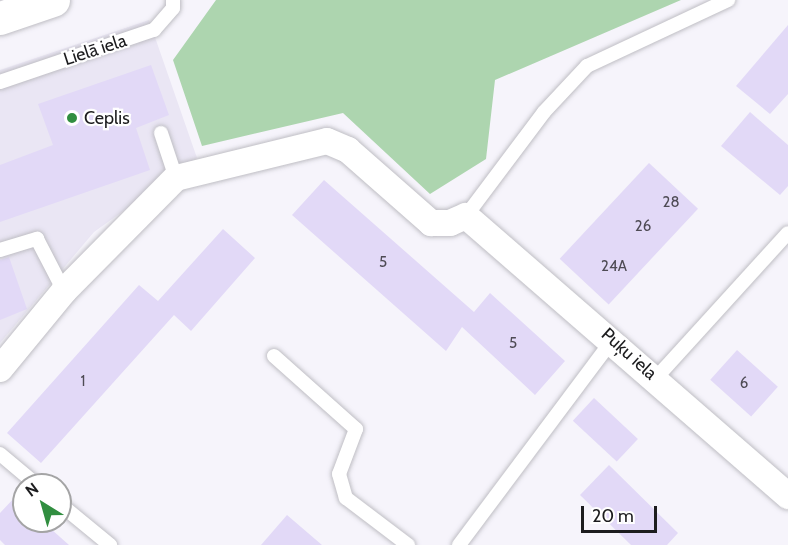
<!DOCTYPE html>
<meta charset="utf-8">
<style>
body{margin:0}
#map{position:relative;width:788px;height:545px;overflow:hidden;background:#f6f4fb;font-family:Cabin,sans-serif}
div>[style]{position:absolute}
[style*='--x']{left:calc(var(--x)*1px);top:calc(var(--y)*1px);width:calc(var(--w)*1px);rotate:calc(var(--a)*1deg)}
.built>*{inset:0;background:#eae6f4}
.green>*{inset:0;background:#add5af}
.building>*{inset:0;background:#e2d9f7;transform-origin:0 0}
.roads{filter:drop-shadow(0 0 2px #bfbec4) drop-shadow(0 0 2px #bfbec4)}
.service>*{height:14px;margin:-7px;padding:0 7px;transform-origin:7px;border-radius:7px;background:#fff}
.minor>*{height:26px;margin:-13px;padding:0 13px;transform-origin:13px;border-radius:13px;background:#fff}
.primary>*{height:33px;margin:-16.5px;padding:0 16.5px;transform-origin:16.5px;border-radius:16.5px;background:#fff}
.dots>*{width:16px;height:16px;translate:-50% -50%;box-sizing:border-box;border:3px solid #fff;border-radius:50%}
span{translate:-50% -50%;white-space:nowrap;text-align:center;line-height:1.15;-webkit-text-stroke:4.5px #fff;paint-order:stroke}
.number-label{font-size:15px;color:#4e4b54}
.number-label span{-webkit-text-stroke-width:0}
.street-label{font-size:18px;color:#1c1c1e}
.poi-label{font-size:18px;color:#1c1c1e}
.left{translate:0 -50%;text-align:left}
.north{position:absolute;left:12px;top:473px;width:60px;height:60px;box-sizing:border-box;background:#fff;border:2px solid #a4a4a5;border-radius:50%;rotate:323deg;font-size:16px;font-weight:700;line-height:24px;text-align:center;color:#1c1c1e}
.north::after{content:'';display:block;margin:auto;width:21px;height:27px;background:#318e40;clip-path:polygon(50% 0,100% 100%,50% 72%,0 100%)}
.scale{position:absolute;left:581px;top:506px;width:76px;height:27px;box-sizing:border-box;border:3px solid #1c1c1e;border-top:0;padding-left:8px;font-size:18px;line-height:21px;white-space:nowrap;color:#1c1c1e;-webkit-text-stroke:4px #fff;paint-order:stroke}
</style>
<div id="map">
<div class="built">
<div style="clip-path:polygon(149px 20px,197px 158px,94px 232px,0 343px,0 70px)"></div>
</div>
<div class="green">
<div style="clip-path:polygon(216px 0,681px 0,495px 80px,486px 159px,430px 194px,343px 113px,202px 146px,173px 60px)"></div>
</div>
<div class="building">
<div style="clip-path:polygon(788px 25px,788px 94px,770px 114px,736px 86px)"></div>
<div style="clip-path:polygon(151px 65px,169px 115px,136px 128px,150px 170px,0 222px,0 165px,53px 145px,38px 104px)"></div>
<div style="clip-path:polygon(750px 112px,788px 145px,788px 186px,780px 195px,721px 146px)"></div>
<div style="left:649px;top:163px;width:67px;height:131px;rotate:43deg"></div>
<div style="clip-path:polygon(324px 180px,474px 312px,490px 293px,565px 361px,535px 395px,462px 327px,446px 351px,292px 215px)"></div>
<div style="clip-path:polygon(223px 229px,255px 258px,191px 331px,174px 315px,41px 463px,7px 433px,139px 285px,158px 301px)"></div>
<div style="clip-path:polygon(9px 257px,27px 309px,0 320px,0 260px)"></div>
<div style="left:737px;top:350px;width:55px;height:40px;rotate:42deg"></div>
<div style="left:594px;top:398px;width:60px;height:31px;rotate:43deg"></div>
<div style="clip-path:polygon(609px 465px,678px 533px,667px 545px,631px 545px,580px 495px)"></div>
<div style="clip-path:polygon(15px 497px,24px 505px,24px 521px,42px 521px,69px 545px,5px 545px,0 540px,0 513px)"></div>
<div style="clip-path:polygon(287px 515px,322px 545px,261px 545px)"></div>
</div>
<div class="roads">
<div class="service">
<div style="--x:0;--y:82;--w:163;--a:-18.7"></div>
<div style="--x:154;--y:30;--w:29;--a:-49"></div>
<div style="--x:173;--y:8;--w:8;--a:-90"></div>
<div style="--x:161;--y:133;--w:47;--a:71.6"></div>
<div style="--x:466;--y:216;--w:130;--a:-53.1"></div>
<div style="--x:544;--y:112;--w:63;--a:-46.9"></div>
<div style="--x:587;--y:66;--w:156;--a:-25.1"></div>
<div style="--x:0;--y:250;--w:39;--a:-17"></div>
<div style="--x:37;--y:239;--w:59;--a:62.6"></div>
<div style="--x:274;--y:356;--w:110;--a:41.7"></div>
<div style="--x:356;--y:429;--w:48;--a:110.7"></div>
<div style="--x:339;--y:474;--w:25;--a:74"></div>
<div style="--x:346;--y:498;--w:78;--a:37.2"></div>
<div style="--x:655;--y:379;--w:197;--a:-47.7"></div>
<div style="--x:0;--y:454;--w:48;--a:40"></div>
<div style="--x:60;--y:504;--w:65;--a:39.4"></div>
<div style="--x:459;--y:545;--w:257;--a:-53.2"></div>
</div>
<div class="minor">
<div style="--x:0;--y:369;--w:101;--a:-50.6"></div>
<div style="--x:64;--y:291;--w:159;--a:-45.3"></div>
<div style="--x:176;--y:178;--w:155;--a:-13.8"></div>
<div style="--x:327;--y:141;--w:23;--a:23"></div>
<div style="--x:348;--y:150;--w:111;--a:41.3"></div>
<div style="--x:431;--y:223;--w:19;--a:0"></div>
<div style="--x:450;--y:223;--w:17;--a:-24"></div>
<div style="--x:466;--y:216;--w:427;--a:41"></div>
</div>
<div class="primary">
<div style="--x:0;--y:18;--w:56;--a:-18.8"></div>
</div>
</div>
<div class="dots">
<div style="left:72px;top:118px;background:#318e40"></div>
</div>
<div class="number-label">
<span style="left:671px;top:203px">28</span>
<span style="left:643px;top:227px">26</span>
<span style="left:383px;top:263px">5</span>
<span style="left:614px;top:267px">24A</span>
<span style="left:513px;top:344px">5</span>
<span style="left:83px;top:382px">1</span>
<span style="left:744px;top:384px">6</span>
</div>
<div class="street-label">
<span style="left:95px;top:50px;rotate:-18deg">Lielā iela</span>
<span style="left:629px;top:354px;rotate:42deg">Puķu iela</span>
</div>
<div class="poi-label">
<span class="left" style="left:84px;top:118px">Ceplis</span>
</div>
<div class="north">N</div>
<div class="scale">20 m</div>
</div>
